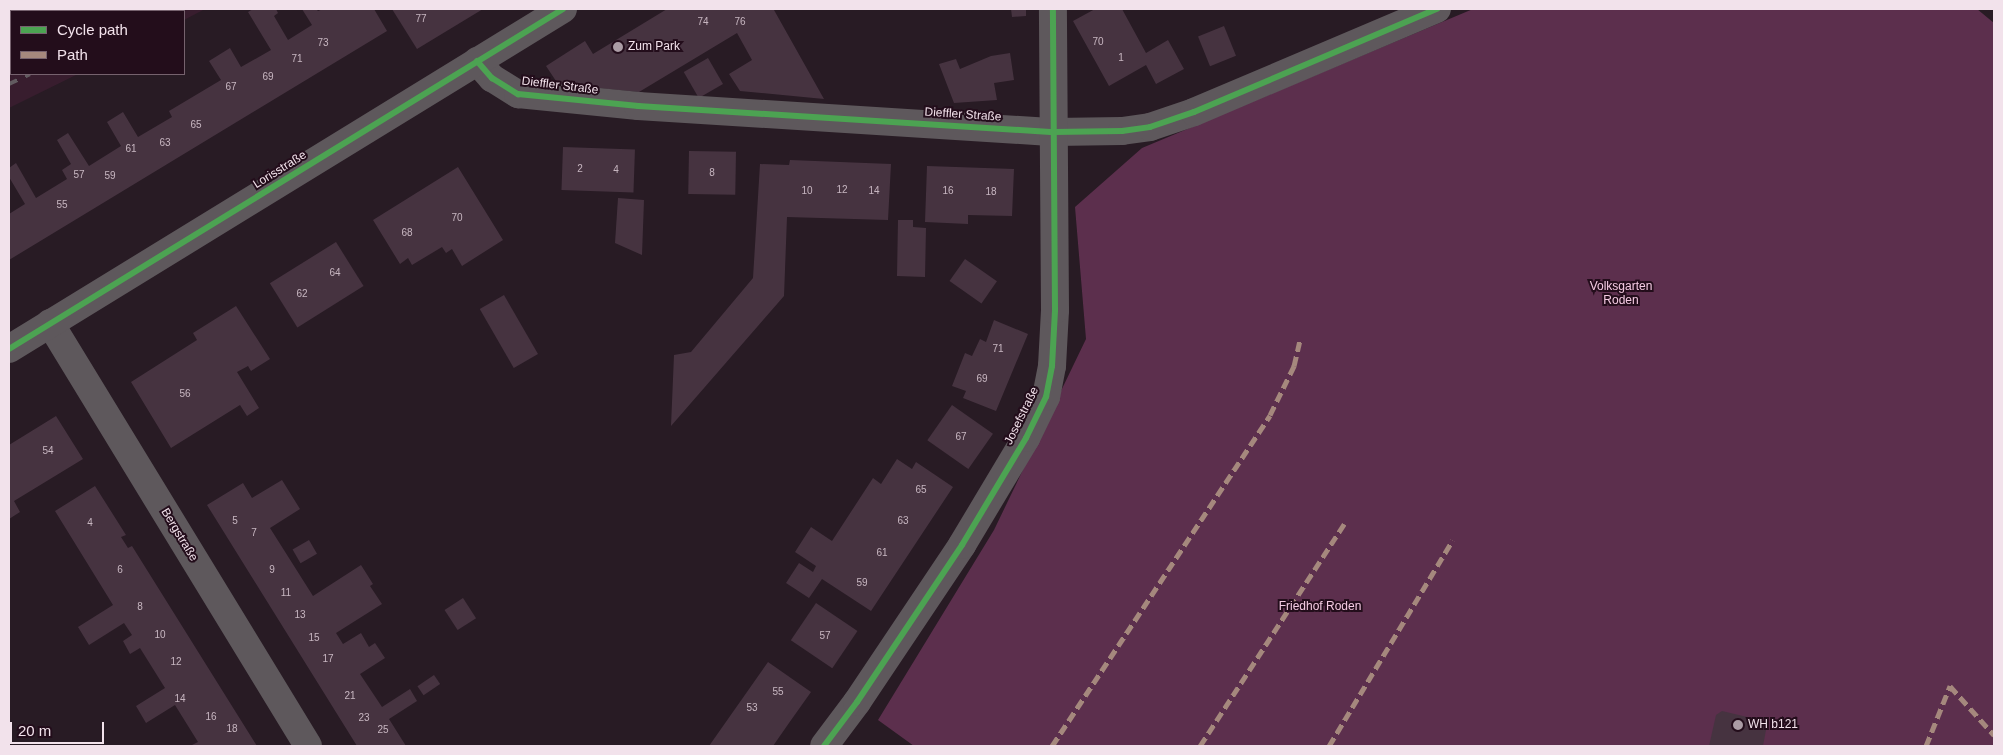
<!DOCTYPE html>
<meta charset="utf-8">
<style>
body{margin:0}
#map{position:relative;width:2003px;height:755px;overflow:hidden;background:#281b24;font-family:Arial,sans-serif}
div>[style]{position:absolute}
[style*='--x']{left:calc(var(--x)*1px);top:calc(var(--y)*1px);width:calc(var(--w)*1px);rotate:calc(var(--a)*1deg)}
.built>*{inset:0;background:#381d2e}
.green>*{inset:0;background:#5c2f4d}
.building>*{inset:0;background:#463340;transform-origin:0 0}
.minor>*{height:28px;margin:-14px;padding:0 14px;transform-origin:14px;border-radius:14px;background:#5e585c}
.rail>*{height:4px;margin-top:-2px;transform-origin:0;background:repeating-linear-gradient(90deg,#625b60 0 9px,transparent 0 18px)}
.quiet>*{height:5px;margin-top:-2.5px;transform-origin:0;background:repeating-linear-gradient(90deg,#a5887d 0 10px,transparent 0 15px)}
.cycleway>*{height:6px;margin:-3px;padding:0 3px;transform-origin:3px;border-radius:3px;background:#4ca352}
.dots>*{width:14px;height:14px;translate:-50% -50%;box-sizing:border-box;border:2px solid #230d1b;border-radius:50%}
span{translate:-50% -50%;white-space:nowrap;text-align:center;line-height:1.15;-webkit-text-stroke:4px #230d1b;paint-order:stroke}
.number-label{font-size:10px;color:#c7b6c0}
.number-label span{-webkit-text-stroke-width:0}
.poi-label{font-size:12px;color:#f2e2eb}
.left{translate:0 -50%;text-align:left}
.street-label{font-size:12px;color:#f2e2eb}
.park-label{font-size:12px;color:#f4cae2}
.frame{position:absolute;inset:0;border:10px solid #f2e2eb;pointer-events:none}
.legend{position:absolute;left:10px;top:10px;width:175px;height:65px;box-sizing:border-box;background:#230d1b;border:1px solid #76626e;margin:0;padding:6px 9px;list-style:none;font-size:15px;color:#f2e2eb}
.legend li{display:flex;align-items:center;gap:10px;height:25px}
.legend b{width:25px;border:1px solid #76626e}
.scale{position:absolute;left:10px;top:722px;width:94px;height:22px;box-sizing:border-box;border:2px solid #f2e2eb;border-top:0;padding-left:6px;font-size:15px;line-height:18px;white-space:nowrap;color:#f2e2eb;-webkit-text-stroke:4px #230d1b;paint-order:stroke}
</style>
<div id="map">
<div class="built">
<div style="clip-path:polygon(78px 9px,205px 9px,184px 20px,184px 11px,73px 11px)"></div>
<div style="clip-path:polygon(11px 42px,11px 74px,78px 74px,9px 108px,9px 43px)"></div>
</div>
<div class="green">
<div style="clip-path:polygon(9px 9px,78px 9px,73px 11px,11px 11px,11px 42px,9px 43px)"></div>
<div style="clip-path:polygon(1473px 9px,1977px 9px,1994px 23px,1994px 746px,914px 746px,878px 720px,994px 530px,1086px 339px,1075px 207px,1142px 148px)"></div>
</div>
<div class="building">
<div style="clip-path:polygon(253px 9px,276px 9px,278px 13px,274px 16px,288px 40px,312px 25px,302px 9px,316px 9px,318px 11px,323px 9px,374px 9px,387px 31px,9px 260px,9px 214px,25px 204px,9px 177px,9px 168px,16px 163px,36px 198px,67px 179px,62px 170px,71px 164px,57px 140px,68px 133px,89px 166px,121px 146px,107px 122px,123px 112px,138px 137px,172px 117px,169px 111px,221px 80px,209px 61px,230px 48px,241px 67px,271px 50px,248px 12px)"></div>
<div style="clip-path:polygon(392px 9px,483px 9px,417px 49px)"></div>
<div style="clip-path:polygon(667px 9px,777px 9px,774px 10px,824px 99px,740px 91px,729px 74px,752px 60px,737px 33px,639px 92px,558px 84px,546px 66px,585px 41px,593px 54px)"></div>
<div style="clip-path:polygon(1011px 9px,1026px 9px,1026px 16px,1012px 17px)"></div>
<div style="clip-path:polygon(1095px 9px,1122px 9px,1146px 53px,1168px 40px,1184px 69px,1156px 84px,1146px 65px,1109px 86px,1073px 21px)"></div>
<div style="left:1224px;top:26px;width:32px;height:28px;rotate:68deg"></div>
<div style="clip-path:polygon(1010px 53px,1014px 80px,994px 83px,997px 100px,954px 103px,939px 64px,956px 59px,960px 69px,991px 56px)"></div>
<div style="left:708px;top:58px;width:30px;height:28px;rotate:60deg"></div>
<div style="left:563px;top:147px;width:72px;height:43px;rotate:2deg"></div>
<div style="left:689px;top:151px;width:47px;height:43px;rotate:1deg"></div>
<div style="clip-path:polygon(790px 160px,891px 164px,888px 220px,787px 217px,784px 296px,671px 426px,674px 355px,691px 352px,753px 278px,760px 164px,789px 165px)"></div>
<div style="clip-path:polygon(927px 166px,1014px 169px,1012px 216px,968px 215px,968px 224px,925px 222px)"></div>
<div style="clip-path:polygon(458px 167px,503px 240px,462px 266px,452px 249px,446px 253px,442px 247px,412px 265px,408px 258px,400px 264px,373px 220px)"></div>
<div style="clip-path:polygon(618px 198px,644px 200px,642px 255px,615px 243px)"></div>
<div style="clip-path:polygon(898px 220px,913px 220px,913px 227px,926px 228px,925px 277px,897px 276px)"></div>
<div style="left:336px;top:242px;width:52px;height:78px;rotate:58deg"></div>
<div style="left:965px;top:259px;width:39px;height:27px;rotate:35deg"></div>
<div style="left:504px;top:295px;width:68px;height:28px;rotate:60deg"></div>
<div style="clip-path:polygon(236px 306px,270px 359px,251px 371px,248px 366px,237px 372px,259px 408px,247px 416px,240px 405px,171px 448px,131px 382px,197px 340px,193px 333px)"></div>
<div style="clip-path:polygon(994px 320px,1028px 334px,996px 411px,963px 398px,966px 391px,952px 386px,965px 353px,972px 356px,980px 339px,986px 342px)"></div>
<div style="left:952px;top:405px;width:50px;height:43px;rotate:35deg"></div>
<div style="clip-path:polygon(56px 416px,83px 459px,14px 501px,20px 512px,9px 519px,9px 445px)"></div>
<div style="clip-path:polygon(897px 459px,912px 469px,916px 462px,953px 487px,871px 611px,822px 579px,809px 598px,786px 583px,799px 563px,813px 572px,816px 566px,795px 552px,811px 527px,832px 541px,873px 478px,881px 484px)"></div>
<div style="clip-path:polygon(282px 480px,300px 509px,270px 528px,313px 596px,361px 565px,373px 584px,370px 586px,382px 604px,336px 633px,343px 644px,361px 633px,369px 647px,375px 643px,385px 658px,360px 674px,382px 707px,410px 689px,417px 701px,389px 719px,406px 746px,357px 746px,207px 505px,243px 483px,252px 498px)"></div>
<div style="clip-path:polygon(95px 486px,126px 535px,121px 537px,128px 548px,132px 546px,257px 746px,190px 746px,198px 742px,175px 705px,146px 723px,136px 706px,165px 688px,140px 648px,130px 654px,123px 641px,132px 635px,124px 623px,89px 645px,78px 627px,113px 605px,55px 511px)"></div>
<div style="left:309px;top:540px;width:16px;height:19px;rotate:60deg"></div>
<div style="left:463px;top:598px;width:24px;height:22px;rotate:57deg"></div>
<div style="left:816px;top:603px;width:50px;height:45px;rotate:34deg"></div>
<div style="clip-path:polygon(768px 662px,811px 692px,789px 723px,773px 746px,709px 746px)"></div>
<div style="left:434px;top:675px;width:11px;height:20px;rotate:56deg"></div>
<div style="clip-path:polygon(1722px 711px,1760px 720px,1766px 730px,1763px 746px,1709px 746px,1716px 715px)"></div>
</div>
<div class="minor">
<div style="--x:477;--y:61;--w:23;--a:49"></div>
<div style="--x:492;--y:78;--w:31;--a:32"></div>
<div style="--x:518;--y:94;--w:121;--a:5.7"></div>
<div style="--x:638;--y:106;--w:417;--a:3.6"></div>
<div style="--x:1054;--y:132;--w:68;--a:-0.8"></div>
<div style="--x:1122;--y:131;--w:28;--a:-8"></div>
<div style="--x:1150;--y:127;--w:46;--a:-18.8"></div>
<div style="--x:1194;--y:112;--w:264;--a:-23"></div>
<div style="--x:50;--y:323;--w:495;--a:58.6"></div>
<div style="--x:9;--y:349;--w:650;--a:-31.54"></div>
<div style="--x:824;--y:746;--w:55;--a:-53.1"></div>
<div style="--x:857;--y:702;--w:189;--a:-56.2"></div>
<div style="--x:962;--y:545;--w:125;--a:-59.1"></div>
<div style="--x:1026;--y:438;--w:46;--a:-64"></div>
<div style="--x:1046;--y:397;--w:32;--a:-79"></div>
<div style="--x:1052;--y:366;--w:56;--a:-86.9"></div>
<div style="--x:1055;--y:310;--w:301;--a:-90.4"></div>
</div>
<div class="rail">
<div style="--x:115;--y:11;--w:5;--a:-22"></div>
<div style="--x:156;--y:11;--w:5;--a:-22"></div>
<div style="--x:9;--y:64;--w:2;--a:-27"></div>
<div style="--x:9;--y:84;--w:23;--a:-25"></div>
</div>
<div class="quiet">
<div style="--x:1052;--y:746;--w:396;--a:-56.6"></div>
<div style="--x:1270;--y:415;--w:55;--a:-63.9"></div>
<div style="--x:1294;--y:366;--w:28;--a:-77"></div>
<div style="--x:1200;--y:746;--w:265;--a:-57"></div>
<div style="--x:1329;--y:746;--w:240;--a:-59"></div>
<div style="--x:1926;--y:746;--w:65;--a:-68.2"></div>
<div style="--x:1950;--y:686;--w:66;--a:48.1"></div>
</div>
<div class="cycleway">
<div style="--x:477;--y:61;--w:23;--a:49"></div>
<div style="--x:492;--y:78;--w:31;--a:32"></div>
<div style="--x:518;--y:94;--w:121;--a:5.7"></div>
<div style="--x:638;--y:106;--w:417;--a:3.6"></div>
<div style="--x:1054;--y:132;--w:68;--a:-0.8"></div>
<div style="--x:1122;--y:131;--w:28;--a:-8"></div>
<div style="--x:1150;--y:127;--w:46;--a:-18.8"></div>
<div style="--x:1194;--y:112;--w:264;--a:-23"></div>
<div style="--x:9;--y:349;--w:650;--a:-31.54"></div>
<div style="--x:824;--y:746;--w:55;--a:-53.1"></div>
<div style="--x:857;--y:702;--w:189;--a:-56.2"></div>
<div style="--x:962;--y:545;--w:125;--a:-59.1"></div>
<div style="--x:1026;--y:438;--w:46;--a:-64"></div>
<div style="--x:1046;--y:397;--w:32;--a:-79"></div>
<div style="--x:1052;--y:366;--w:56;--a:-86.9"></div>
<div style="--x:1055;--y:310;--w:301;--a:-90.4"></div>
</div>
<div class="dots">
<div style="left:618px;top:47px;background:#ab9ca5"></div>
<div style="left:1738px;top:725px;background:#ab9ca5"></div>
</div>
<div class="number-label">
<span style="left:421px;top:19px">77</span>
<span style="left:703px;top:22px">74</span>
<span style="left:740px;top:22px">76</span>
<span style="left:1098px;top:42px">70</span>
<span style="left:323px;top:43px">73</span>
<span style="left:1121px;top:58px">1</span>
<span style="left:297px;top:59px">71</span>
<span style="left:268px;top:77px">69</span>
<span style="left:231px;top:87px">67</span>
<span style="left:196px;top:125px">65</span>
<span style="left:165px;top:143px">63</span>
<span style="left:131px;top:149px">61</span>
<span style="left:580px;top:169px">2</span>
<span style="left:616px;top:170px">4</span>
<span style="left:712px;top:173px">8</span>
<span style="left:79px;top:175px">57</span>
<span style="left:110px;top:176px">59</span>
<span style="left:842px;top:190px">12</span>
<span style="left:807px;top:191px">10</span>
<span style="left:874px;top:191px">14</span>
<span style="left:948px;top:191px">16</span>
<span style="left:991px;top:192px">18</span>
<span style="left:62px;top:205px">55</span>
<span style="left:457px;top:218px">70</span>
<span style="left:407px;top:233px">68</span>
<span style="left:335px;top:273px">64</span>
<span style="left:302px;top:294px">62</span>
<span style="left:998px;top:349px">71</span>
<span style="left:982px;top:379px">69</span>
<span style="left:185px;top:394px">56</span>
<span style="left:961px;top:437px">67</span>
<span style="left:48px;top:451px">54</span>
<span style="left:921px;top:490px">65</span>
<span style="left:235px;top:521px">5</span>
<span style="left:903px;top:521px">63</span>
<span style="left:90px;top:523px">4</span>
<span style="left:254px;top:533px">7</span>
<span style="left:882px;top:553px">61</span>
<span style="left:120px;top:570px">6</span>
<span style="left:272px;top:570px">9</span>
<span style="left:862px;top:583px">59</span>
<span style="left:286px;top:593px">11</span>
<span style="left:140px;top:607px">8</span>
<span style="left:300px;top:615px">13</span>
<span style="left:160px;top:635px">10</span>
<span style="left:825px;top:636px">57</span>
<span style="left:314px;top:638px">15</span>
<span style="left:328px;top:659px">17</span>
<span style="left:176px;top:662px">12</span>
<span style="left:778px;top:692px">55</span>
<span style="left:350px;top:696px">21</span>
<span style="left:180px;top:699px">14</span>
<span style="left:752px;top:708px">53</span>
<span style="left:211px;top:717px">16</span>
<span style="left:364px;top:718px">23</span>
<span style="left:232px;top:729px">18</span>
<span style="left:383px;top:730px">25</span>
</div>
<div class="poi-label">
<span class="left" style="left:628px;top:47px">Zum Park</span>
<span class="left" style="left:1748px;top:725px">WH b121</span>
</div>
<div class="street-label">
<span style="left:560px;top:86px;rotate:7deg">Dieffler Straße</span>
<span style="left:963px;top:115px;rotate:4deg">Dieffler Straße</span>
<span style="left:280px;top:170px;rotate:-32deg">Lorisstraße</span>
<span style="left:1022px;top:416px;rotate:-64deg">Josefstraße</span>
<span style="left:179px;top:535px;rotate:59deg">Bergstraße</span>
</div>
<div class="park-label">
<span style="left:1621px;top:294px">Volksgarten<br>Roden</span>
<span style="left:1320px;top:607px">Friedhof Roden</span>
</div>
<div class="frame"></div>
<ul class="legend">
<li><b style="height:6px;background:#4ca352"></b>Cycle path</li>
<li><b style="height:6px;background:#a5887d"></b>Path</li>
</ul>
<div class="scale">20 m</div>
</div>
